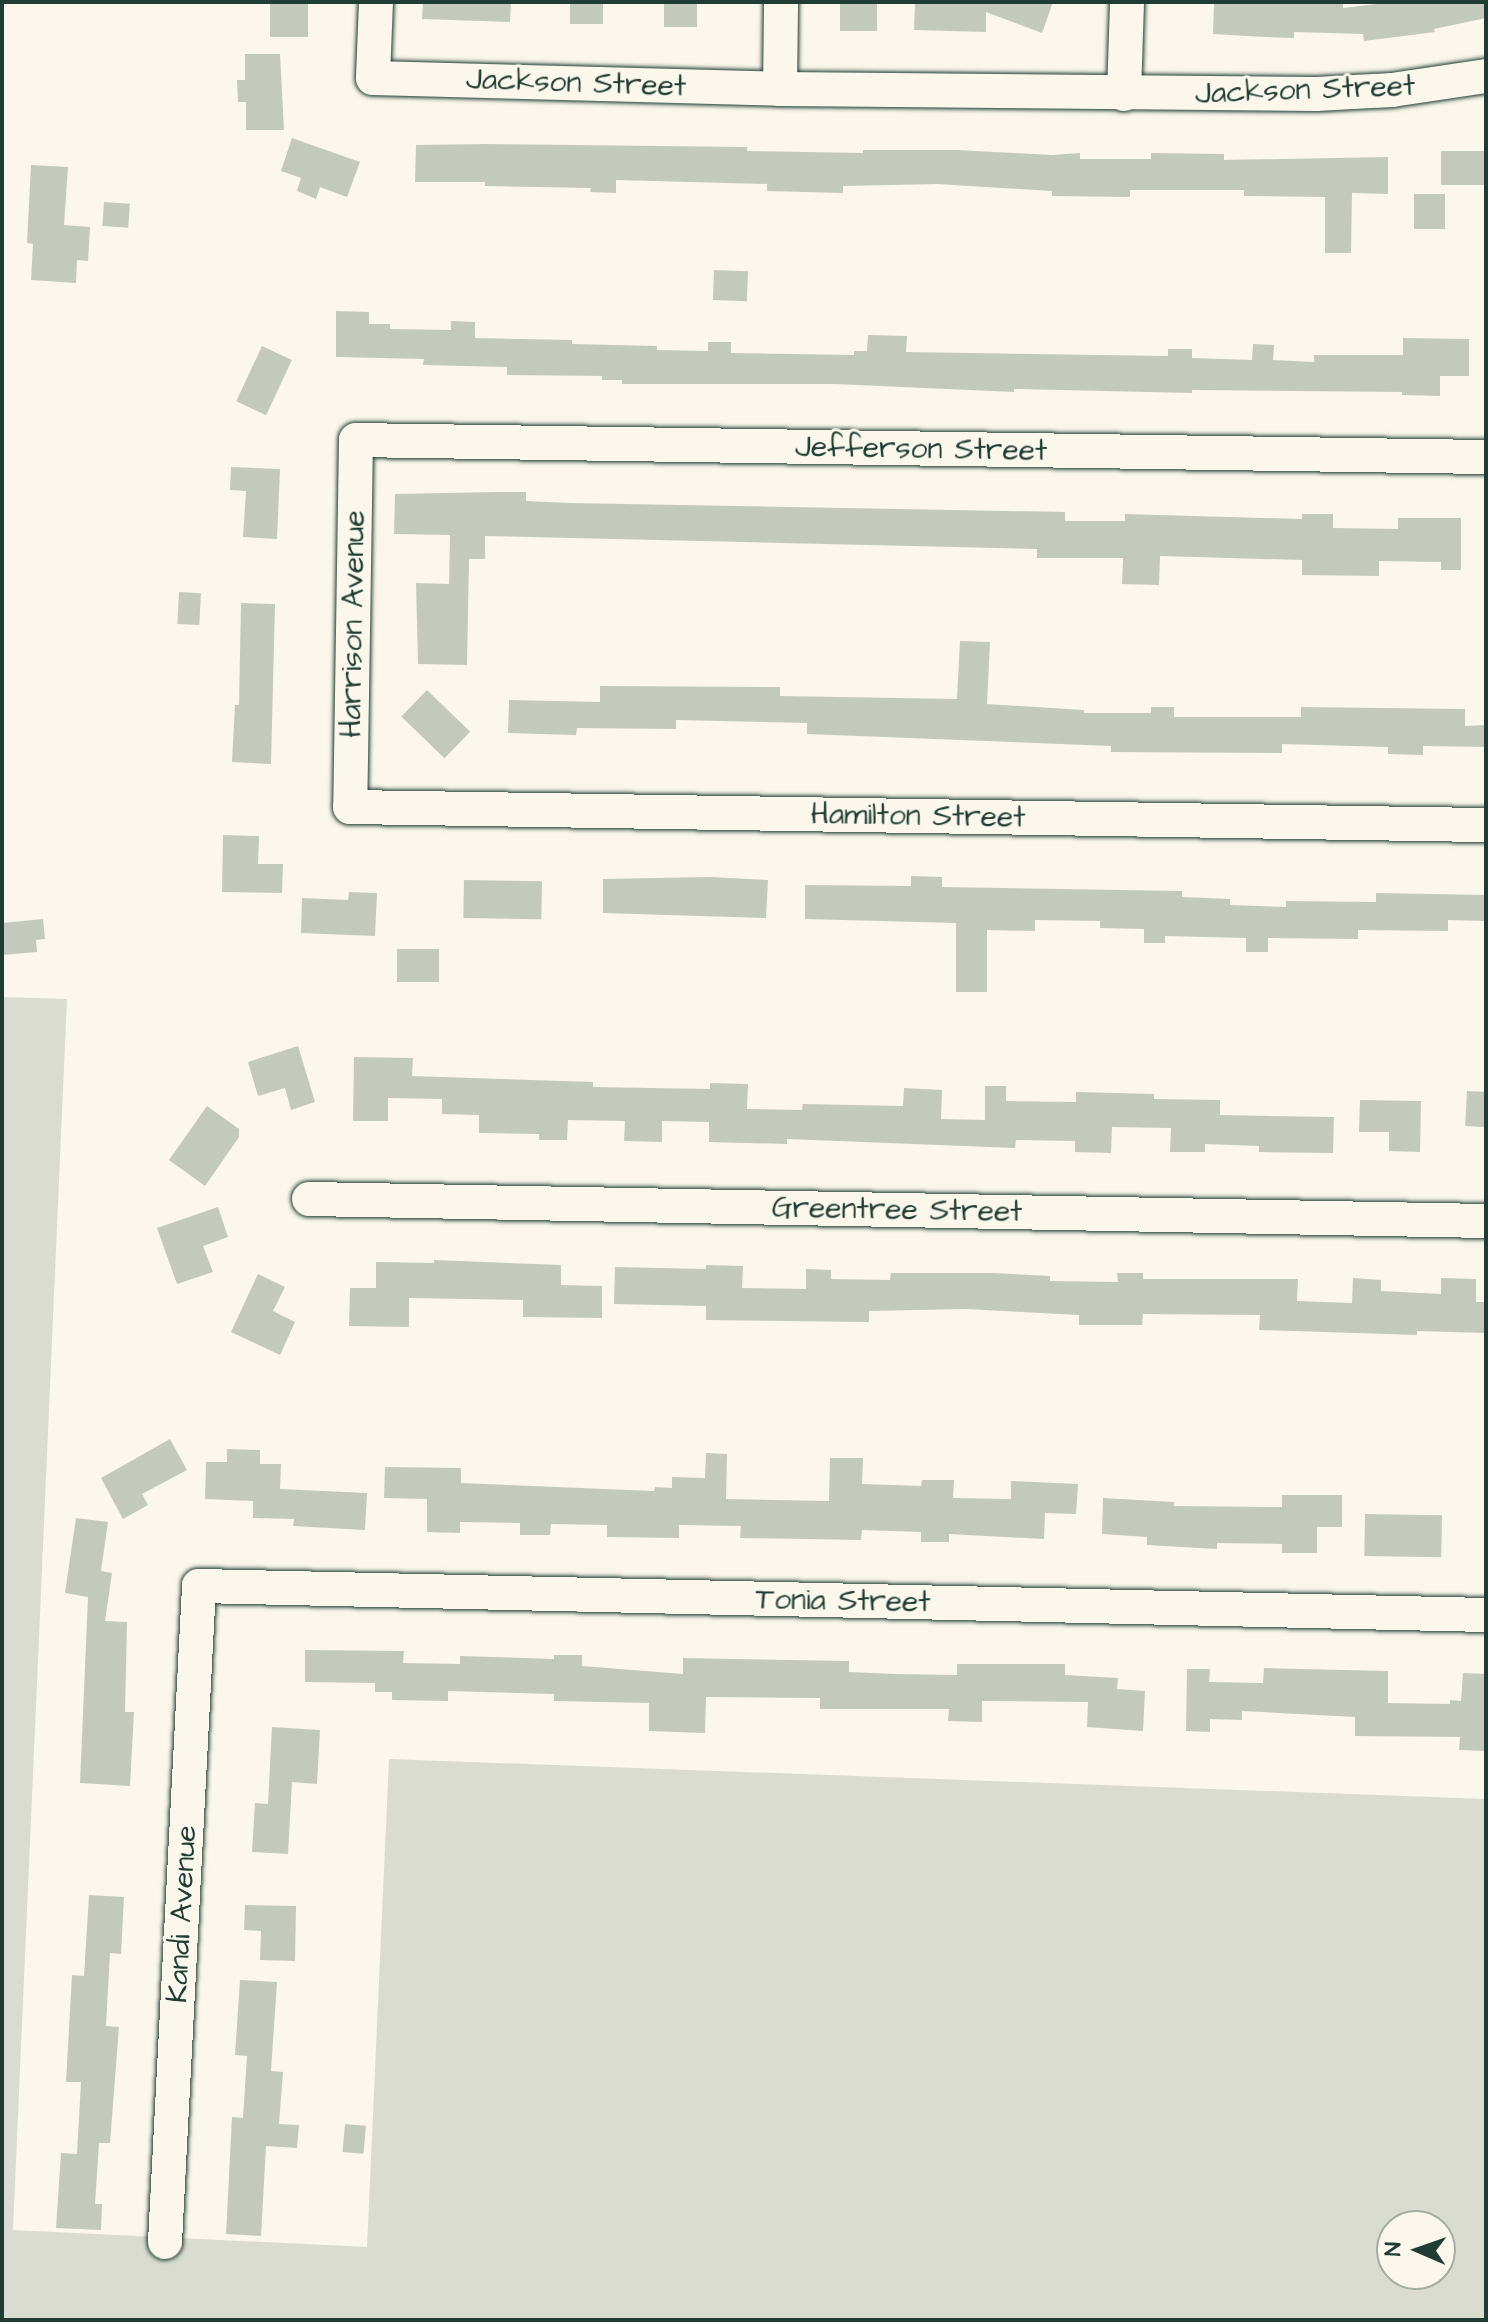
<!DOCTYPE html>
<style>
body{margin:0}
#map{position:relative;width:1488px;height:2322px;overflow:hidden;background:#fbf7ec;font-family:"Architects Daughter",sans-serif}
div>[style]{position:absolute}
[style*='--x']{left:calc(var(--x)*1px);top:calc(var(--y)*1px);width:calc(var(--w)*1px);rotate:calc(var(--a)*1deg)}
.green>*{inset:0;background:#dbdcd1}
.building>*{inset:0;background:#c4c9be;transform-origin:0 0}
.roads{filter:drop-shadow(0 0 2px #1f3d34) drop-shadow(0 0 2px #1f3d34)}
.minor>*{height:34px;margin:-17px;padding:0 17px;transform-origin:17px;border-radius:17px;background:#fbf7ec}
span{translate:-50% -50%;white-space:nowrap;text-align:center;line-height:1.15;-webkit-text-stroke:6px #fbf7ec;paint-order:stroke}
.street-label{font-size:30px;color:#1f3d34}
.frame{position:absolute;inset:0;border:4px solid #1f3d34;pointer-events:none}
.north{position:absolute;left:1376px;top:2210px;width:80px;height:80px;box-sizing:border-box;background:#fbf7ec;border:2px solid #a3ada2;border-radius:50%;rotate:272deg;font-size:22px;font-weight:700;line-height:32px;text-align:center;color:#1f3d34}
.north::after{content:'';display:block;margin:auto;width:28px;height:36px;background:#1f3d34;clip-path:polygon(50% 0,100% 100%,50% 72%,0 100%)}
</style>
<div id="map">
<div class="green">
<div style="clip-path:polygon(evenodd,2px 997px,67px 999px,13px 2230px,367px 2247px,389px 1759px,1486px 1799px,1486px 2320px,2px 2320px,2px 997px,1392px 2226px,1440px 2226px,1440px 2274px,1392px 2274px,1392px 2226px)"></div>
</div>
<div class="building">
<div style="left:270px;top:2px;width:38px;height:35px"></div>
<div style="clip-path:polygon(423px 2px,511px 2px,510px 22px,422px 19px)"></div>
<div style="left:570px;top:2px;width:33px;height:22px"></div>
<div style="left:664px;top:2px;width:33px;height:25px"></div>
<div style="left:840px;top:2px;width:37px;height:29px"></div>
<div style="clip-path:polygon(915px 2px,1053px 2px,1042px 33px,986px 12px,986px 32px,914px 30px)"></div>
<div style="clip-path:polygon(1214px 2px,1343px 2px,1343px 8px,1393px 2px,1486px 2px,1486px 18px,1434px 29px,1435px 32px,1364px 41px,1363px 34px,1294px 32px,1294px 38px,1265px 37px,1213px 34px)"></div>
<div style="clip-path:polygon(245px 54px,280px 54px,284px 130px,246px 130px,246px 102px,238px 102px,237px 80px,245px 80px)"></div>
<div style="clip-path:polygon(292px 138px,360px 162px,347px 197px,320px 187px,316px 199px,297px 191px,301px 178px,281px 171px)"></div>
<div style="clip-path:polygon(486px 144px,747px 147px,747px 151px,863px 153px,863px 150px,957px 150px,1052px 155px,1080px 153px,1080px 159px,1151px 159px,1151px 153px,1224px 154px,1224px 160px,1388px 157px,1388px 194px,1352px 193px,1351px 253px,1325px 253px,1325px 197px,1244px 196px,1244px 190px,1130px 190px,1130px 197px,1052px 196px,1052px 191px,937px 184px,843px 186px,843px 193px,767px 191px,767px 184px,616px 180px,616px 193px,590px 192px,591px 188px,485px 186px,485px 182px,415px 182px,416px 145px)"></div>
<div style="left:1441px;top:151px;width:45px;height:34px"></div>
<div style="clip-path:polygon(31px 165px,68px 167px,64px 225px,90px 227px,88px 261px,77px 260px,76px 283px,31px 280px,33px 244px,27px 243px)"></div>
<div style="left:1414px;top:194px;width:31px;height:35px"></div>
<div style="left:104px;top:202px;width:26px;height:24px;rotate:4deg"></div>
<div style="left:714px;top:270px;width:34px;height:30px;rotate:2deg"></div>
<div style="clip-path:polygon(336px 311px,369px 312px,369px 324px,390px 324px,390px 329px,451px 330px,451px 321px,475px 322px,475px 338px,572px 340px,572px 344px,657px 346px,657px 350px,708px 351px,708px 342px,731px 342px,731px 353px,854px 355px,854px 351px,867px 351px,868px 335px,907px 336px,906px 352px,1168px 356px,1168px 349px,1192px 349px,1192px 358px,1252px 360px,1253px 344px,1274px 345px,1273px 360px,1314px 362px,1314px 355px,1403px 355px,1403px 338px,1469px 339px,1469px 376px,1440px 376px,1440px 396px,1402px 395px,1402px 392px,1192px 390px,1192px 393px,1014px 389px,1014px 392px,835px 384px,622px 384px,622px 380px,602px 380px,602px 376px,507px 375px,507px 367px,423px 365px,424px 359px,336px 357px)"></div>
<div style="left:262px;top:346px;width:33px;height:61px;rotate:25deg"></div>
<div style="clip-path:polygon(231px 467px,280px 469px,277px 539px,243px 537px,246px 491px,230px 490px)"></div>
<div style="clip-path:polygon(497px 492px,526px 492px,526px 501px,570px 503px,1065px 512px,1065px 521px,1125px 521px,1125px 514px,1302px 519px,1302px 514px,1333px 514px,1333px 528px,1398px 529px,1398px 518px,1461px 518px,1461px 570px,1441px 570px,1441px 562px,1379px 561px,1379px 576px,1302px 575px,1302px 560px,1160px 556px,1159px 585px,1122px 584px,1123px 558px,1037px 558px,1037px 549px,485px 536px,485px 559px,469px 559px,467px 665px,418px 664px,416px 583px,449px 584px,450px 535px,394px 534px,395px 494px)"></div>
<div style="left:179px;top:592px;width:22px;height:32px;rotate:3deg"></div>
<div style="clip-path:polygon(241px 603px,275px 604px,271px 764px,232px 762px,235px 705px,239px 705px)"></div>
<div style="clip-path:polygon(960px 641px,990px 642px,987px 704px,1084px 710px,1084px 713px,1151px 713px,1151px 707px,1174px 707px,1174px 717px,1301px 717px,1301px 707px,1465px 709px,1465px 726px,1486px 725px,1486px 747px,1423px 746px,1423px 755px,1388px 754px,1388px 747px,1282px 744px,1282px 753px,1111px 752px,1111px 746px,807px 734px,807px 723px,676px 720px,676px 729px,577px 728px,576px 735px,508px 733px,509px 700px,600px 702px,600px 686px,780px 687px,780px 696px,957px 699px)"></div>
<div style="left:427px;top:690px;width:60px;height:37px;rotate:44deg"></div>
<div style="clip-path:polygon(223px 835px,259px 836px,258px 864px,283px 864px,282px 893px,222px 892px)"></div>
<div style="clip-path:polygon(911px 876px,942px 877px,942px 887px,1182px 891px,1182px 897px,1230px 899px,1230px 905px,1286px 907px,1286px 901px,1376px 902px,1376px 893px,1486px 895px,1486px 921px,1448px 920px,1448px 931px,1358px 930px,1358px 939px,1268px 938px,1268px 952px,1246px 952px,1246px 938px,1165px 936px,1165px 943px,1144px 943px,1144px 929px,1100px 928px,1100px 921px,1035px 920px,1035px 931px,987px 930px,987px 992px,956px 992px,956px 923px,805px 919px,805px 885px,911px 886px)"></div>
<div style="clip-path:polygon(710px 877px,768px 880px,766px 918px,603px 913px,603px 879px)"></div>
<div style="left:464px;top:880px;width:78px;height:38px;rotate:1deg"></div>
<div style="clip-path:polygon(349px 892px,377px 893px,375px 936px,301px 933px,302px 898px,348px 900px)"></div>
<div style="clip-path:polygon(43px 919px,45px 939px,36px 940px,37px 952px,2px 955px,2px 923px)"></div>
<div style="left:397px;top:949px;width:42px;height:33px"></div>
<div style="clip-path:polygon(298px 1046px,315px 1102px,291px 1110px,285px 1088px,258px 1096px,248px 1062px)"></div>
<div style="clip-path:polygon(354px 1057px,413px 1058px,412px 1076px,593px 1082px,593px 1087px,710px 1089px,710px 1083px,748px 1084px,747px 1109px,802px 1110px,803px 1104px,903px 1106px,904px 1088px,942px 1090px,941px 1119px,985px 1120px,985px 1086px,1006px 1086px,1006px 1101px,1076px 1102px,1076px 1092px,1154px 1094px,1154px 1099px,1220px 1100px,1220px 1115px,1334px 1117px,1333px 1153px,1259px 1152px,1259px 1146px,1205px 1144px,1205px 1152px,1170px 1152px,1171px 1128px,1112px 1127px,1111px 1153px,1075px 1152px,1075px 1141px,1016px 1140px,1015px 1148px,787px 1139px,787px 1144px,709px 1142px,709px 1122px,662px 1121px,662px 1142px,624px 1141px,625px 1121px,568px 1120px,567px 1140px,539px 1140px,539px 1134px,479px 1133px,479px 1115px,442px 1114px,442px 1099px,388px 1098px,388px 1121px,353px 1121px)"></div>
<div style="left:1467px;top:1091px;width:19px;height:35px;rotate:3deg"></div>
<div style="clip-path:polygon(1360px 1100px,1421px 1101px,1420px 1152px,1389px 1151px,1389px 1132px,1359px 1132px)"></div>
<div style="clip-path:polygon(207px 1106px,239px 1129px,239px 1137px,205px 1186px,169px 1160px)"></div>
<div style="clip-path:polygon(218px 1207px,228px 1237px,203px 1246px,213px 1272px,177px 1284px,157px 1228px)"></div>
<div style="clip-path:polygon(434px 1260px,561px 1265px,561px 1285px,602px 1286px,602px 1318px,523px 1317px,523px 1300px,409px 1298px,409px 1327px,349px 1326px,350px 1288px,376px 1288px,376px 1262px,434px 1263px)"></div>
<div style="clip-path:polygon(706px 1265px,743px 1266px,742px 1288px,806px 1289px,806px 1269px,831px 1270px,831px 1279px,890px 1280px,891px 1273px,992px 1273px,1050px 1276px,1050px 1281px,1118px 1282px,1117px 1273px,1143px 1273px,1143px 1279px,1298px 1279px,1297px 1301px,1352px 1303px,1353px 1278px,1381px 1280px,1381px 1291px,1441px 1294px,1441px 1278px,1476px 1279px,1476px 1302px,1486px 1302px,1486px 1333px,1417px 1331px,1417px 1335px,1259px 1330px,1260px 1315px,1143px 1314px,1142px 1325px,1079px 1325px,1079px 1315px,966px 1309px,869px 1311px,869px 1322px,706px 1320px,706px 1306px,614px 1304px,615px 1267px,706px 1269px)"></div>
<div style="clip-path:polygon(258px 1274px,285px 1287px,273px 1311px,295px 1322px,280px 1355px,231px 1332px)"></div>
<div style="clip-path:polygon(170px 1439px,187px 1470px,142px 1494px,148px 1505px,123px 1519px,101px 1478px)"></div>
<div style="clip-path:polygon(227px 1449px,260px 1450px,260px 1464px,281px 1464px,280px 1489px,367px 1493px,365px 1530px,293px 1526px,294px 1519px,253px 1518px,253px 1501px,205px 1499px,206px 1462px,227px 1462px)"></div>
<div style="clip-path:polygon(706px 1453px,727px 1454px,726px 1499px,829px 1501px,830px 1458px,863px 1458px,862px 1484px,921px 1486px,922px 1480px,954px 1480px,953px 1498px,1011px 1499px,1011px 1481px,1078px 1484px,1076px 1514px,1045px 1513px,1044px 1539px,949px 1534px,949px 1542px,921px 1542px,921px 1532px,862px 1530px,861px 1540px,740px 1538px,741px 1526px,679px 1525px,679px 1538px,607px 1537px,607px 1525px,551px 1524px,550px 1535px,520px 1535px,520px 1523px,460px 1522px,460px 1533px,427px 1532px,427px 1499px,384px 1498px,385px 1467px,461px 1468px,461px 1483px,654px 1491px,655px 1487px,672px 1488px,672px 1477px,705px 1478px)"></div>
<div style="clip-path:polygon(1282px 1495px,1342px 1495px,1342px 1527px,1317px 1527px,1317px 1553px,1282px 1553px,1282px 1544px,1217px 1543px,1217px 1549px,1147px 1545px,1147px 1537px,1102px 1534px,1103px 1498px,1174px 1502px,1174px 1506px,1282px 1507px)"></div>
<div style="left:1365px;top:1514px;width:77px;height:42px;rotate:1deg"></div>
<div style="clip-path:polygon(76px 1518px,108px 1522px,101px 1571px,112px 1573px,105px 1621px,127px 1622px,125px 1712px,134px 1712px,130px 1786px,80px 1783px,88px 1597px,65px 1593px)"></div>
<div style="clip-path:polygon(305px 1650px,404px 1651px,403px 1663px,460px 1664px,460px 1656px,554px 1659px,554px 1655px,582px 1655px,582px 1666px,683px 1674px,683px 1658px,849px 1661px,849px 1672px,894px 1674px,957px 1675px,957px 1664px,1065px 1664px,1065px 1675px,1118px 1678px,1117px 1689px,1145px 1691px,1143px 1731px,1087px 1727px,1088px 1702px,982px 1701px,982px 1722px,948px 1721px,949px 1709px,820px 1709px,820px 1698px,706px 1697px,705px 1733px,649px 1731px,649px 1703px,554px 1701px,554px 1694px,448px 1691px,448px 1701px,392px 1700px,392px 1692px,375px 1692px,375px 1683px,305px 1682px)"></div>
<div style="clip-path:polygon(1264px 1668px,1388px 1671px,1388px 1703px,1450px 1704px,1450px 1700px,1461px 1701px,1463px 1673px,1486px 1674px,1486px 1751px,1459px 1750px,1460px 1737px,1355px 1736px,1355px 1717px,1242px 1711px,1242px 1720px,1210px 1719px,1210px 1732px,1186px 1731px,1187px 1669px,1210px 1669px,1209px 1682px,1263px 1683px)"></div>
<div style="clip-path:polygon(272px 1727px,320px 1730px,317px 1784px,292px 1782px,288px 1854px,252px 1852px,255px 1803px,268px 1804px)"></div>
<div style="clip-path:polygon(89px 1895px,124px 1897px,121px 1954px,110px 1953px,106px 2026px,119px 2027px,110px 2143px,99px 2143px,95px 2204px,102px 2204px,101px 2230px,56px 2228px,61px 2153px,77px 2154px,81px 2082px,66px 2082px,72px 1975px,84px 1976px)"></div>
<div style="clip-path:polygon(245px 1905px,296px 1906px,295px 1961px,260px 1960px,261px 1931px,244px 1930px)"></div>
<div style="clip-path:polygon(240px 1980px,277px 1982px,271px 2071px,283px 2072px,279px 2124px,299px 2125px,297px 2148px,266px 2146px,261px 2236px,226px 2234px,232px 2117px,243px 2118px,247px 2056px,235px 2055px)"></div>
<div style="left:345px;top:2124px;width:21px;height:28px;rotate:5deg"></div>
</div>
<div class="roads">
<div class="minor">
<div style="--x:376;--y:2;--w:76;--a:92.3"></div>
<div style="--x:373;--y:78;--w:407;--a:1.5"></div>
<div style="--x:780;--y:89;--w:536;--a:0.53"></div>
<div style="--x:1316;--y:94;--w:76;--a:-3"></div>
<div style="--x:1392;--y:90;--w:95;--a:-8.5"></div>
<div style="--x:780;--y:89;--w:87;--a:-89.3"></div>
<div style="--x:1124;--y:94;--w:92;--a:-88.1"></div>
<div style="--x:1486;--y:457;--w:1130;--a:-179.14"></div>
<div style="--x:356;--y:440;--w:367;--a:90.9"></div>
<div style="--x:350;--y:807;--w:1136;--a:0.91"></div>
<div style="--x:309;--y:1199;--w:1177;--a:1.07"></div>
<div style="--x:165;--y:2242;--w:657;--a:-87.03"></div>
<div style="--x:199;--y:1586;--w:1287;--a:1.29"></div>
</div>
</div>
<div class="street-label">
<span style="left:576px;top:83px;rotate:2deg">Jackson Street</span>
<span style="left:1305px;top:90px;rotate:-2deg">Jackson Street</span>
<span style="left:921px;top:449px;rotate:1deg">Jefferson Street</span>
<span style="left:353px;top:624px;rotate:-89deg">Harrison Avenue</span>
<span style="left:918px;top:816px;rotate:1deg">Hamilton Street</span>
<span style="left:897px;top:1210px;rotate:1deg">Greentree Street</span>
<span style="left:843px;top:1601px;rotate:1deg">Tonia Street</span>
<span style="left:182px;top:1914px;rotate:-87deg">Kandi Avenue</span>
</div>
<div class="frame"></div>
<div class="north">N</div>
</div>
